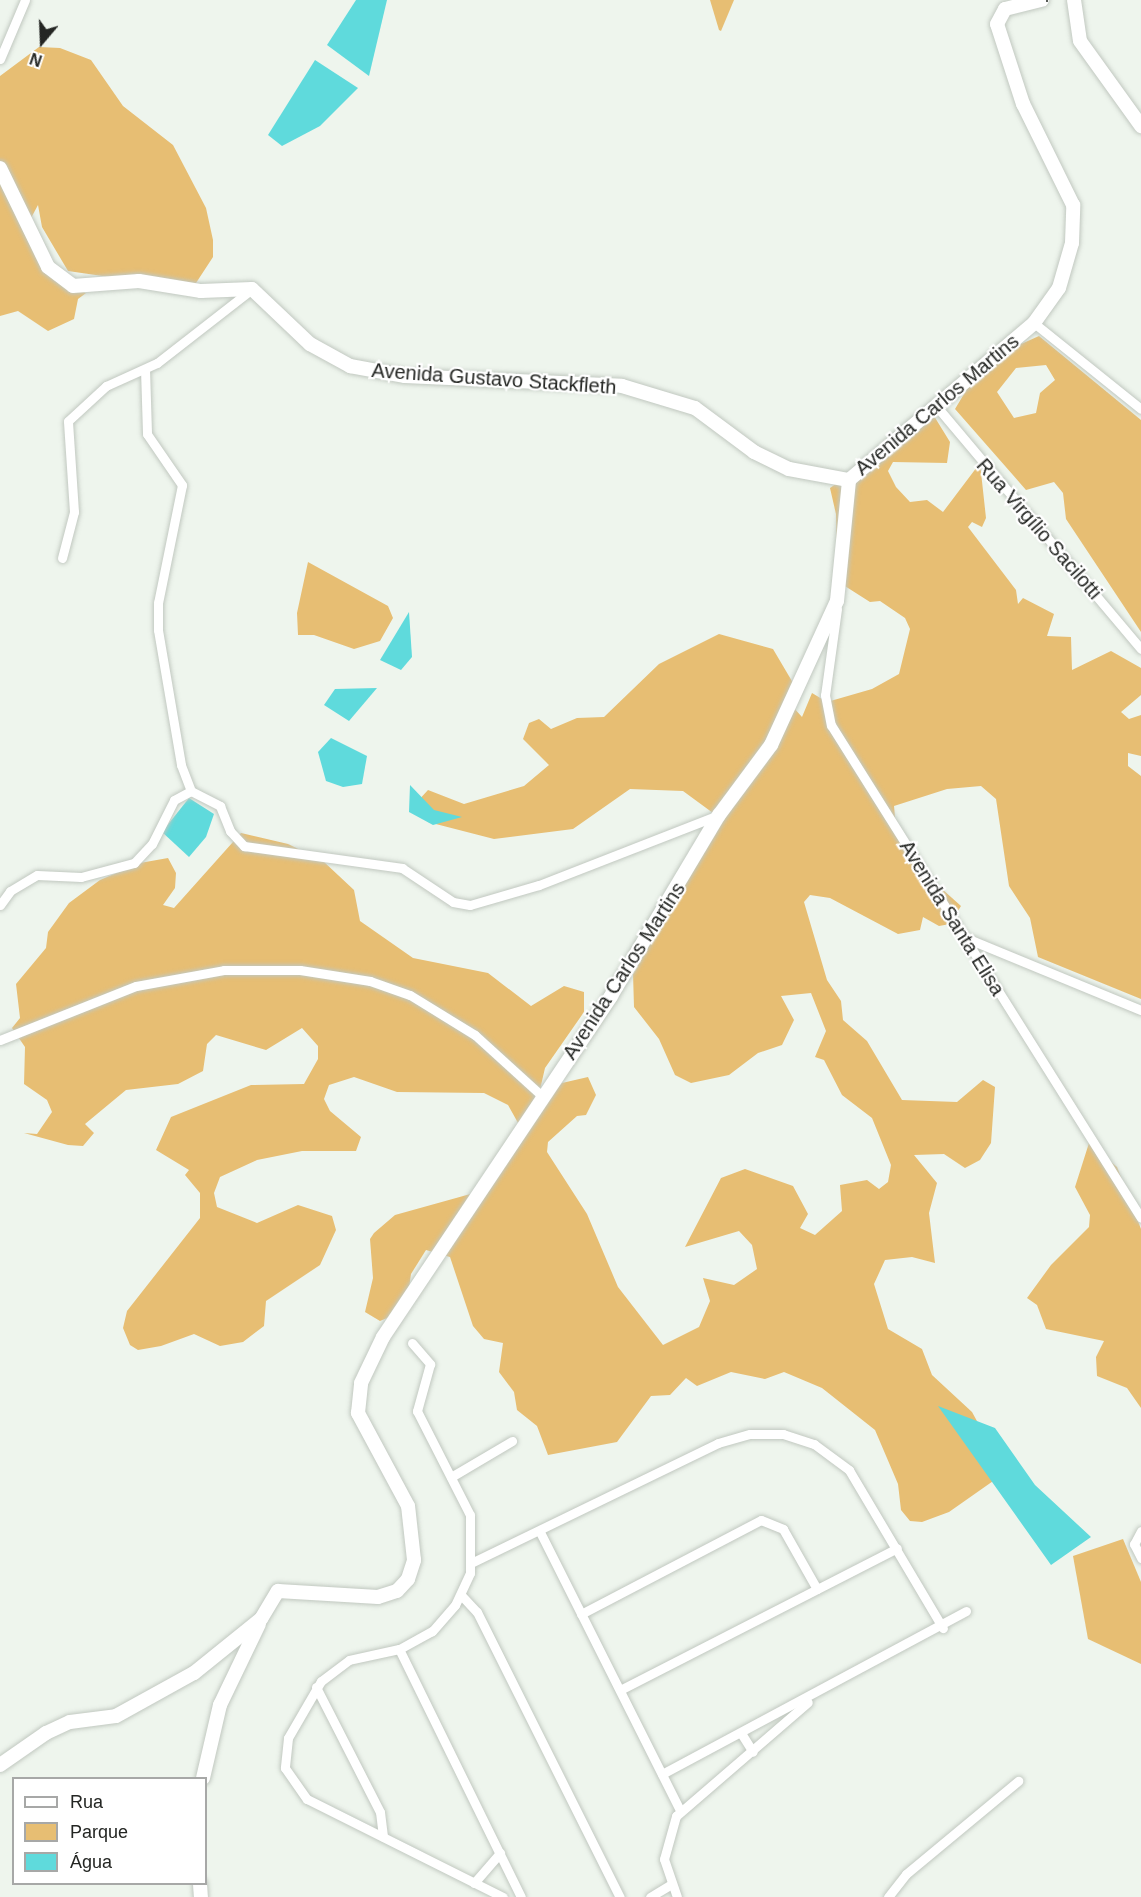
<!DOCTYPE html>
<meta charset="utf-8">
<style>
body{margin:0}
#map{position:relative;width:1141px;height:1897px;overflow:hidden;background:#eef5ed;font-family:Helvetica,sans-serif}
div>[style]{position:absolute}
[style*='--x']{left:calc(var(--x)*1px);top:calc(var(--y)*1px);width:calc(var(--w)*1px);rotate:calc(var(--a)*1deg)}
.green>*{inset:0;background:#e7be73}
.water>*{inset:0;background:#5fdadc}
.roads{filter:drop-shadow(0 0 2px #c1c8c0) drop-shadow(0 0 2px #c1c8c0)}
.street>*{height:9px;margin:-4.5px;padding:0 4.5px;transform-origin:4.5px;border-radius:4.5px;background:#fff}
.secondary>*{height:14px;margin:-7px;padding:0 7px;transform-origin:7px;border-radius:7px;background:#fff}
.rail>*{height:2px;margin-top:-1px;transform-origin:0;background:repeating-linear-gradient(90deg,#565955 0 9px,transparent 0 13.5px)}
span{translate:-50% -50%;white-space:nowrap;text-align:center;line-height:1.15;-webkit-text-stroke:4.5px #fff;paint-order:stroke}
.street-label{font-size:20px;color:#242623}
.legend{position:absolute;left:12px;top:1777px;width:195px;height:108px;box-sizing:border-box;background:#fff;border:2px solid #a7a8a7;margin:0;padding:8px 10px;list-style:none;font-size:18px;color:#242623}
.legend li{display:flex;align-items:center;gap:12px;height:30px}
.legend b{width:30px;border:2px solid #a7a8a7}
.north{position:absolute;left:12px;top:12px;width:60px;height:60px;-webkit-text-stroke:4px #fff;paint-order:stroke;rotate:199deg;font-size:16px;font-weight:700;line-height:24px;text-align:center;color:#242623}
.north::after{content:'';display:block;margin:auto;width:21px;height:27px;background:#242623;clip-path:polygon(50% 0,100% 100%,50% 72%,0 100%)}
</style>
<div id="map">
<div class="green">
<div style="clip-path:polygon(710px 0,734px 0,721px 31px,719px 30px)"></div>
<div style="clip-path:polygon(39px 47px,60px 48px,91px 60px,123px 106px,173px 145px,206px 208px,213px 240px,213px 257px,196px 283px,178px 287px,68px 271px,42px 227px,38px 205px,31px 218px,36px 235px,66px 285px,86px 293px,78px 299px,74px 319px,48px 331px,18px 311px,0 316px,0 76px)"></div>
<div style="clip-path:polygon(evenodd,1039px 336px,1141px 420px,1141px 632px,1066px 519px,1063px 493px,1054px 482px,1026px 490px,955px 409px,970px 384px,1010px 349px,1039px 336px,1046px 365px,1055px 380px,1040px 393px,1036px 413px,1014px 418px,997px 392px,1016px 368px,1046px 365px)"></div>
<div style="clip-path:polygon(934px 416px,950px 442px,947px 463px,893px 462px,888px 471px,896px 487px,910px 502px,927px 500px,943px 512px,980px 463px,986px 518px,982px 527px,972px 522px,968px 527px,1016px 590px,1018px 604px,1023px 598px,1054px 614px,1047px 636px,1071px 637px,1072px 670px,1111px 651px,1141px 668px,1141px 695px,1121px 712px,1129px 719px,1141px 715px,1141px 756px,1128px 753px,1128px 766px,1141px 776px,1141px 999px,1038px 957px,1030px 918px,1009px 886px,996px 799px,981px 786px,947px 789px,894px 806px,895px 818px,933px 881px,961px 906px,950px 924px,939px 926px,923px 917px,920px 930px,898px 934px,830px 898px,810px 895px,804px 902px,827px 980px,841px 1001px,843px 1020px,867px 1041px,902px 1100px,957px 1102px,983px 1080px,995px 1087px,991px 1143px,980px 1160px,965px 1168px,944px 1154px,914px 1155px,937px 1183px,929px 1213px,935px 1263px,912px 1257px,885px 1260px,874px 1284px,888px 1329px,922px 1349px,932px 1375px,972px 1412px,989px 1443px,996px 1479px,949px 1512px,922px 1522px,910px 1521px,901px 1510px,898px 1484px,875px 1430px,822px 1388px,784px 1372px,765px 1379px,731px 1372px,697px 1386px,686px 1378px,670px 1395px,651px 1396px,617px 1442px,548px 1455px,537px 1426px,517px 1410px,514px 1392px,499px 1372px,503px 1343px,484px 1339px,473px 1326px,450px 1257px,426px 1250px,411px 1274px,406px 1310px,380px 1321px,365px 1312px,373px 1278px,370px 1239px,374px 1233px,395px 1215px,474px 1193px,522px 1130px,508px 1105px,484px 1093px,397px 1092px,354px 1077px,329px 1085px,324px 1099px,330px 1111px,361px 1137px,356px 1151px,302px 1151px,257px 1160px,220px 1177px,214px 1193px,217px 1207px,257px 1223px,298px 1205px,332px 1216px,336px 1230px,320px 1265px,266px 1301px,264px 1326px,243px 1342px,220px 1346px,194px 1334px,161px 1346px,138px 1350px,130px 1345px,123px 1328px,127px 1311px,200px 1218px,200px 1193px,185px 1175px,189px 1170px,156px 1150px,171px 1117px,251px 1085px,304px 1084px,318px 1059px,318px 1046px,302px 1028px,266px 1050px,216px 1035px,207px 1044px,203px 1071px,178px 1084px,126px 1090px,85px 1124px,94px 1133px,83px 1146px,68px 1145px,24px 1133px,37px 1134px,52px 1112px,47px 1100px,24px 1084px,25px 1047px,12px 1028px,20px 1018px,16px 984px,46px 948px,48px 932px,69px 903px,100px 880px,140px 863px,168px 858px,176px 873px,175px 888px,163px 905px,174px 908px,241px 833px,288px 844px,323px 861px,354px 890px,360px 921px,413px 958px,488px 973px,531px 1006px,564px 986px,584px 992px,584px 1012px,545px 1068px,539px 1094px,545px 1101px,562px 1083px,588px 1077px,596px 1095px,586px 1115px,577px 1116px,548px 1142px,547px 1152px,587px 1214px,618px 1287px,663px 1345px,699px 1327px,710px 1301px,703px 1278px,734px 1285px,757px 1269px,752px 1245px,739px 1231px,685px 1247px,721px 1178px,745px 1169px,793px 1186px,808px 1214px,800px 1228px,815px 1235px,842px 1211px,840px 1185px,867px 1180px,879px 1189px,888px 1182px,891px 1165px,872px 1118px,842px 1095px,824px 1060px,815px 1057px,826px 1031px,811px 993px,781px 996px,794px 1020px,782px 1045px,758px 1053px,729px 1075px,691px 1083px,675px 1075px,659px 1039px,634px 1007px,633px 974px,722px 820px,713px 813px,683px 791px,630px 789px,573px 829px,494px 839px,428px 822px,416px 803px,428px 790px,464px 804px,524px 786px,549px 765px,523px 739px,529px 723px,539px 719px,551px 729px,577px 718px,604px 717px,659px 664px,719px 634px,773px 649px,796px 688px,793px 707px,802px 717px,812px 693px,827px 702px,872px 689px,899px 674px,910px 629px,905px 618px,880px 601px,870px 602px,837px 581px,836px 514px,830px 488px)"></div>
<div style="clip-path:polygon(308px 562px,388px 606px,393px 618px,380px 641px,354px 649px,314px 635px,298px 635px,297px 613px)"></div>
<div style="clip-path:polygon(1089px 1143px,1117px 1167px,1141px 1229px,1141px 1408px,1127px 1388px,1097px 1376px,1096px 1357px,1104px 1341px,1046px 1329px,1037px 1305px,1027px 1298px,1051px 1265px,1089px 1227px,1090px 1215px,1075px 1187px)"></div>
<div style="clip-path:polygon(1123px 1539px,1141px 1582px,1141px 1664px,1088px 1639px,1073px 1556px)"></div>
</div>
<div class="water">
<div style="clip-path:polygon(356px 0,387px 0,369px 76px,327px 45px)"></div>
<div style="clip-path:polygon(315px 60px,358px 88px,320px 126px,282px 146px,268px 135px)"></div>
<div style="clip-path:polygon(409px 612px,412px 657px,401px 670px,380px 660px)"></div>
<div style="clip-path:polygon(377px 688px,349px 721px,324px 705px,335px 689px)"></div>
<div style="clip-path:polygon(331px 738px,367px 756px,362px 784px,343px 787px,326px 781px,318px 752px)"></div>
<div style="clip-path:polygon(410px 785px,434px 810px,462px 817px,433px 825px,409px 812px)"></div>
<div style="clip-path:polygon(189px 798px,214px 814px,206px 837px,189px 857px,162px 832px)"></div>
<div style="clip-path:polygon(938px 1406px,995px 1428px,1035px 1485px,1091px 1537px,1051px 1565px)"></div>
</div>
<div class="roads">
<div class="street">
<div style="--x:0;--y:59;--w:64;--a:-67"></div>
<div style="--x:1034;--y:323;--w:137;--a:38.8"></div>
<div style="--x:145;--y:369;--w:65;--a:88.2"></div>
<div style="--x:147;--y:434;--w:62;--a:55.5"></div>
<div style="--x:182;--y:485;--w:120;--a:101.5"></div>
<div style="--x:158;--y:603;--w:27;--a:90"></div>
<div style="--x:158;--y:630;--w:137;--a:80.3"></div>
<div style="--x:181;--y:765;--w:28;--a:69"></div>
<div style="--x:938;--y:408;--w:315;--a:49.9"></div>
<div style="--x:62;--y:558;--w:48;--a:-75.4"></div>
<div style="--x:74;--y:512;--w:91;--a:-93.8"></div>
<div style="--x:68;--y:421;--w:52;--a:-42.6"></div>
<div style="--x:106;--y:386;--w:56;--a:-24.3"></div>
<div style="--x:157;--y:363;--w:120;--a:-37.9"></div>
<div style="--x:837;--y:609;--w:87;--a:97.9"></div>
<div style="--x:825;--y:695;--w:31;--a:79"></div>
<div style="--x:831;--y:725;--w:582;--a:57.84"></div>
<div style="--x:0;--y:905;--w:17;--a:-54"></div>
<div style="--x:10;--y:891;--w:31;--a:-31"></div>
<div style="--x:37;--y:875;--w:44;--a:2.6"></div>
<div style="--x:81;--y:877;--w:55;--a:-14.8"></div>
<div style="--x:134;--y:863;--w:26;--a:-47"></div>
<div style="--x:152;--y:844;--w:49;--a:-63.4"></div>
<div style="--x:174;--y:800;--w:19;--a:-28"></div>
<div style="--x:191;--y:791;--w:33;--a:27"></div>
<div style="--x:220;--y:806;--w:27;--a:68"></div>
<div style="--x:230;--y:831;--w:21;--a:47"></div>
<div style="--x:244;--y:846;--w:160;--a:7.9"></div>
<div style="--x:402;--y:868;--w:61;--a:33.7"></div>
<div style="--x:453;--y:902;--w:17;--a:10"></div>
<div style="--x:470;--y:905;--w:72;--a:-16.2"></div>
<div style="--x:539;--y:885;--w:193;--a:-21.3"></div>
<div style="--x:966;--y:938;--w:189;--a:22.4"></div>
<div style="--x:0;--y:1040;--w:146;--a:-21.7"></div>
<div style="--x:136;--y:986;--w:89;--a:-10.3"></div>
<div style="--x:224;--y:970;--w:76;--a:0"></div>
<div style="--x:300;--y:970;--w:71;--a:8.9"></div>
<div style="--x:370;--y:981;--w:42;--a:19.3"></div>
<div style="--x:410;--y:995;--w:76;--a:31.6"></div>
<div style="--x:475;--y:1035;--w:91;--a:42.3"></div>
<div style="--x:412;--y:1343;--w:28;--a:49"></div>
<div style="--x:430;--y:1364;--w:49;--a:105.5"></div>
<div style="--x:417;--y:1411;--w:117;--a:63"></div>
<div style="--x:470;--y:1515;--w:58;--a:90"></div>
<div style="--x:470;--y:1573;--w:35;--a:115"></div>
<div style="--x:455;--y:1605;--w:35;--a:131"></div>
<div style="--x:432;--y:1631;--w:38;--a:151"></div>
<div style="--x:399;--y:1649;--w:51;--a:167.6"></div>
<div style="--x:349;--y:1660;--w:35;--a:143"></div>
<div style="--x:321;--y:1681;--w:66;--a:120.1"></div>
<div style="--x:288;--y:1738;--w:30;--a:96"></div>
<div style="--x:285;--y:1768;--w:38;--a:55"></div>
<div style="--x:307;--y:1799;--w:219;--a:26.6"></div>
<div style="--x:451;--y:1477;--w:71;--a:-30.5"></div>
<div style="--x:1141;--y:1531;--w:15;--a:118"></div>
<div style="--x:1134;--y:1544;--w:16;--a:63"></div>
<div style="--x:540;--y:1532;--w:311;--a:63.3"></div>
<div style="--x:473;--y:1562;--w:272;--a:-25.9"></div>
<div style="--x:718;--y:1443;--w:33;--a:-16"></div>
<div style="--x:750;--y:1434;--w:33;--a:0"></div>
<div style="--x:783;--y:1434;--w:33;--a:18"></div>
<div style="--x:814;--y:1444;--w:44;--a:36.6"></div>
<div style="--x:849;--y:1470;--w:184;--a:59.3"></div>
<div style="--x:461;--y:1595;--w:23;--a:47"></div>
<div style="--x:477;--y:1612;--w:319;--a:63.4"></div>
<div style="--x:581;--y:1614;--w:203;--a:-27.6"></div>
<div style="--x:761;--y:1520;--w:24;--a:22"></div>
<div style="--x:783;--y:1529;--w:69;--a:60.5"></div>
<div style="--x:399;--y:1649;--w:276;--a:63.8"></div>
<div style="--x:316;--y:1687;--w:140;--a:62.9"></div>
<div style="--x:380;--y:1812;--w:25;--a:83"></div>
<div style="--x:620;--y:1690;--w:311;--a:-27.1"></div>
<div style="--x:741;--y:1733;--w:22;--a:58"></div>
<div style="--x:662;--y:1774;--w:345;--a:-28.2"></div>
<div style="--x:474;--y:1883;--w:40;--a:-49"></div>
<div style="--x:650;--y:1897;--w:23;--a:-31"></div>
<div style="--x:677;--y:1897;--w:40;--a:-108.9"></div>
<div style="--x:664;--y:1859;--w:45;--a:-74.4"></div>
<div style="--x:676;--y:1816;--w:174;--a:-40.8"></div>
<div style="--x:888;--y:1897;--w:29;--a:-52"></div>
<div style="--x:906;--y:1874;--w:146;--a:-39.7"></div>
</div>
<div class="secondary">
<div style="--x:1074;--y:0;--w:41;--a:81.7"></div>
<div style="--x:1080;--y:41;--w:105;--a:54.3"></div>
<div style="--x:0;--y:168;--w:110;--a:64.1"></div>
<div style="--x:48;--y:267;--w:31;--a:37"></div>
<div style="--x:73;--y:286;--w:66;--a:-4.3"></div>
<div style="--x:139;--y:281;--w:63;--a:9.2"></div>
<div style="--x:201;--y:291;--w:51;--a:-2.2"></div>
<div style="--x:252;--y:289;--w:80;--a:43.5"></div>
<div style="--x:310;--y:344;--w:46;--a:28.8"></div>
<div style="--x:350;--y:366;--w:56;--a:10.3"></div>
<div style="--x:405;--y:376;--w:217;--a:2.6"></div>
<div style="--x:622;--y:386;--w:76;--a:16.8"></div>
<div style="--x:695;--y:408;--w:74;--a:36.7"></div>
<div style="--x:754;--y:452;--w:39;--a:26"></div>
<div style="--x:789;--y:469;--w:61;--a:10.4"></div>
<div style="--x:0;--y:1765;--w:56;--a:-34.8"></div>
<div style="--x:46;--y:1733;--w:26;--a:-25"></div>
<div style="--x:70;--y:1722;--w:46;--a:-7.4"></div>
<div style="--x:116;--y:1716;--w:89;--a:-28.9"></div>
<div style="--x:194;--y:1673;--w:86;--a:-38.9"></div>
<div style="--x:261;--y:1619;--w:33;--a:-59"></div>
<div style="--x:278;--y:1591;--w:100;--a:3.4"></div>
<div style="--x:378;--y:1597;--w:20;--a:-18"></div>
<div style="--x:397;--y:1591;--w:16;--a:-47"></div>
<div style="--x:408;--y:1579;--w:20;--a:-72"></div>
<div style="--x:414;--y:1560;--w:54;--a:-96.3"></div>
<div style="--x:408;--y:1506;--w:106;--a:-118.3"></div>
<div style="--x:358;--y:1413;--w:30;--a:-84"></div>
<div style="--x:361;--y:1383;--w:51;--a:-64.4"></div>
<div style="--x:383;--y:1337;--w:410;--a:-56.2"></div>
<div style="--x:611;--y:996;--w:211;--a:-59.2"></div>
<div style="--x:719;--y:815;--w:87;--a:-53.4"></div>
<div style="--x:771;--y:745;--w:158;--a:-65.4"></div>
<div style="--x:837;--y:601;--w:122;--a:-84.3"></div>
<div style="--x:849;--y:480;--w:243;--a:-40.3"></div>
<div style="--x:1034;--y:323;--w:43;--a:-54.5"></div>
<div style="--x:1059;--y:288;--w:47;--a:-73.9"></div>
<div style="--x:1072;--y:243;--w:38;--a:-88"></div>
<div style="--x:1073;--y:205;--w:113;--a:-116.3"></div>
<div style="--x:1023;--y:104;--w:84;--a:-108"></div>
<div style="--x:997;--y:24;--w:17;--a:-62"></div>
<div style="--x:1005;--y:9;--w:38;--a:-14"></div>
<div style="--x:203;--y:1778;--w:75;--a:-76.9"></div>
<div style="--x:220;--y:1705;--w:90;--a:-64.3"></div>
<div style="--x:200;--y:1884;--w:13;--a:86"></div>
</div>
</div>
<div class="rail">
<div style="--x:1047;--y:0;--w:2;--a:90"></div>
</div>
<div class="street-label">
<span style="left:494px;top:379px;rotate:4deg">Avenida Gustavo Stackfleth</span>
<span style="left:937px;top:405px;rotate:-40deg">Avenida Carlos Martins</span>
<span style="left:1039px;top:529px;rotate:49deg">Rua Virgílio Sacilotti</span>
<span style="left:952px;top:918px;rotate:58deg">Avenida Santa Elisa</span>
<span style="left:624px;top:971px;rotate:-57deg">Avenida Carlos Martins</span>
</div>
<ul class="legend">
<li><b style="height:8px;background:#fff"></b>Rua</li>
<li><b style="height:16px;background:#e7be73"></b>Parque</li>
<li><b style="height:16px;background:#5fdadc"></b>Água</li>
</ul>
<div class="north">N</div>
</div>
